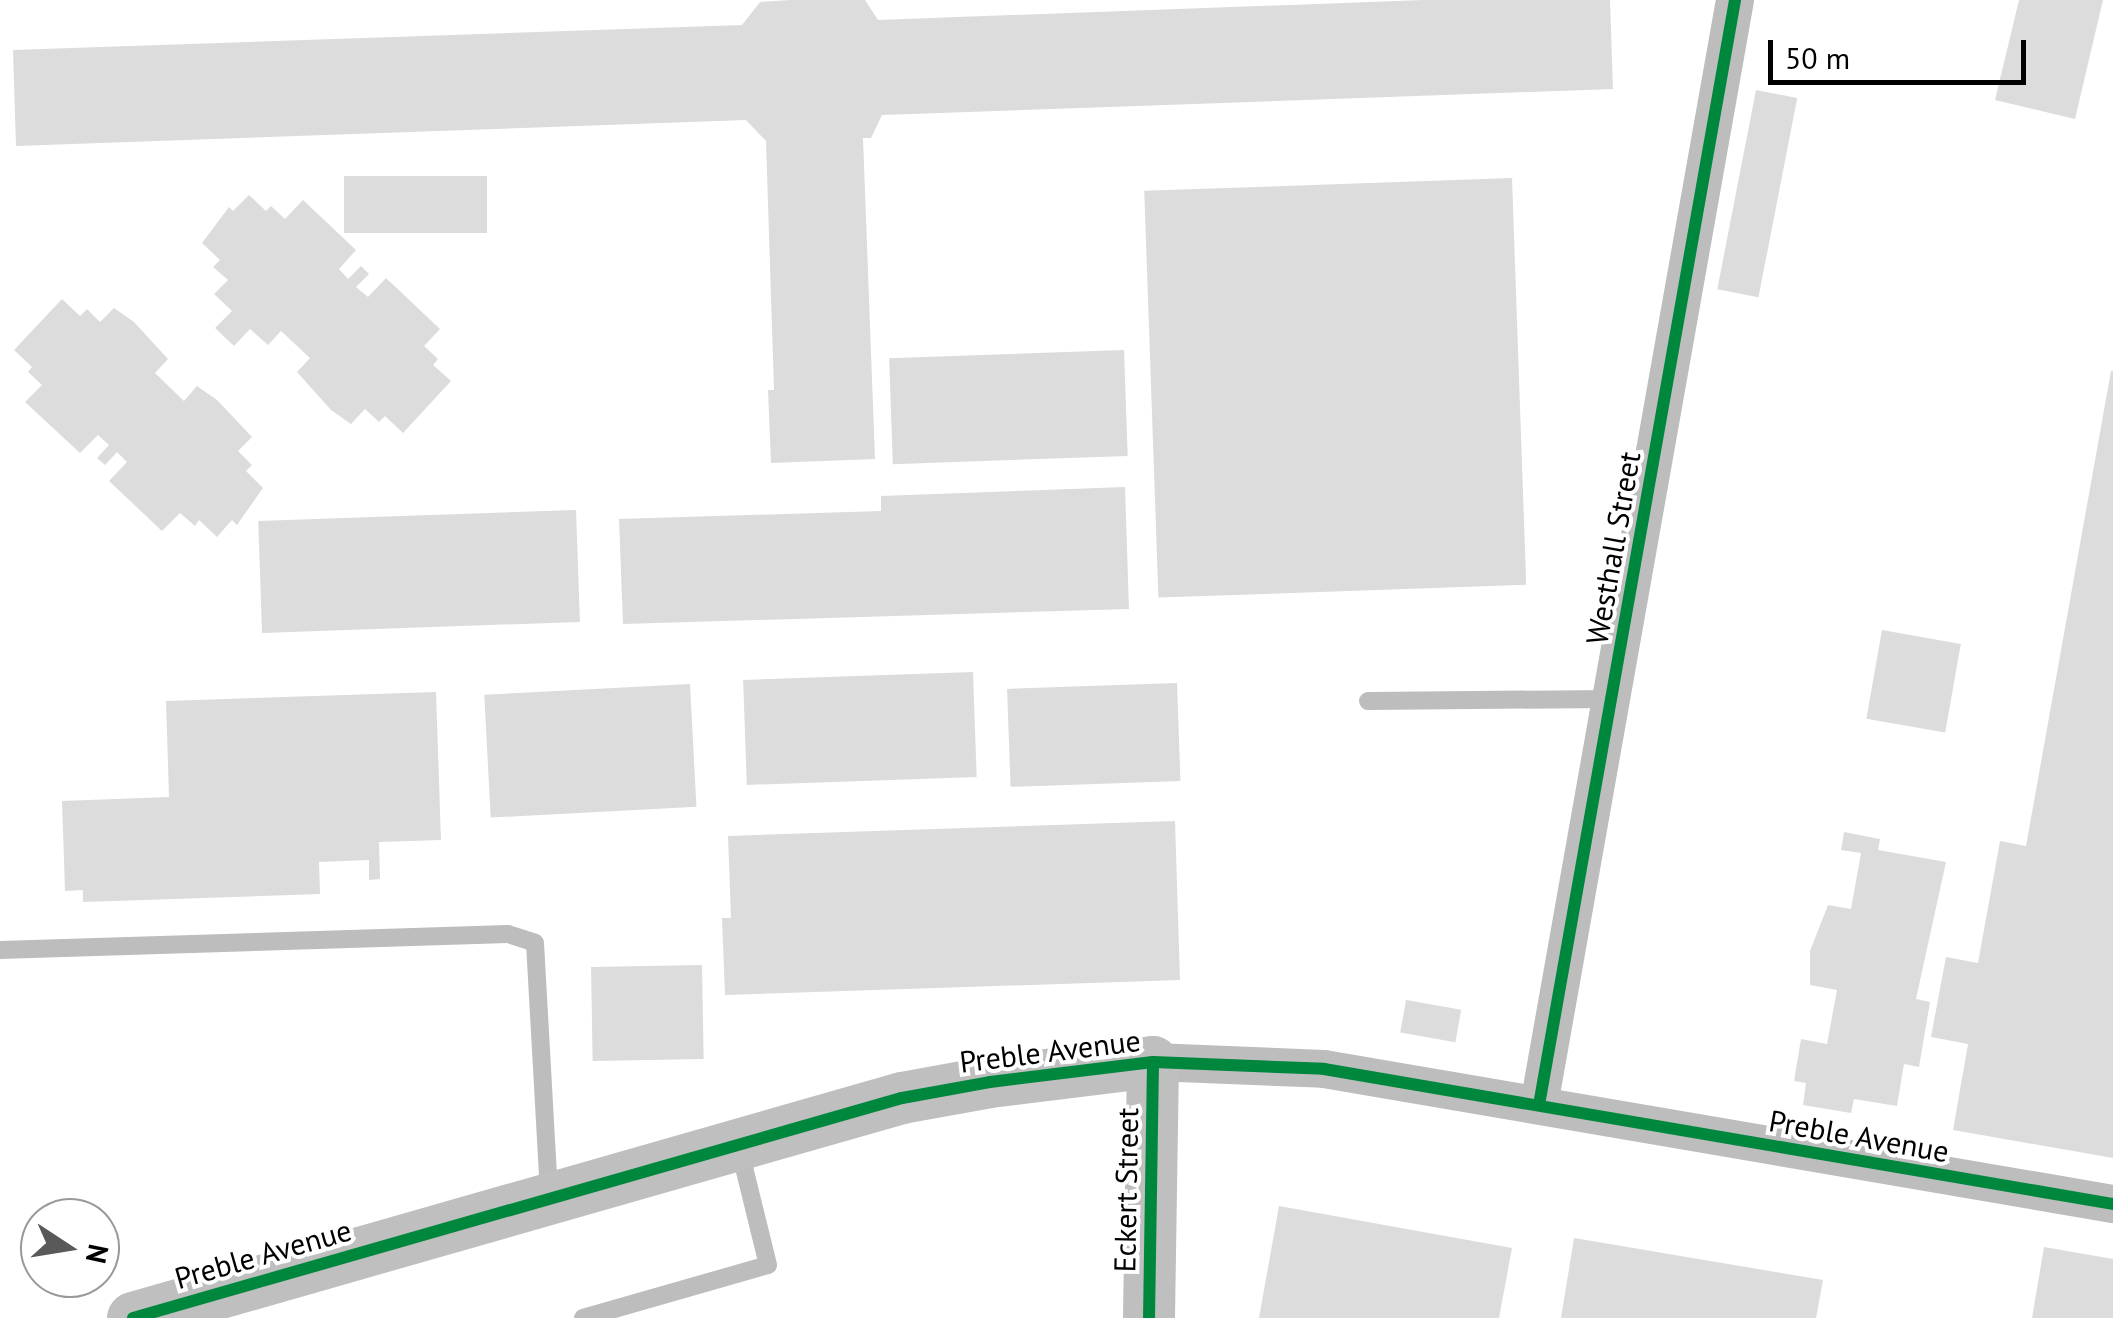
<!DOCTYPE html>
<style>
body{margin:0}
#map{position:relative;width:2113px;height:1318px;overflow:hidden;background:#fff;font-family:"PT Sans",sans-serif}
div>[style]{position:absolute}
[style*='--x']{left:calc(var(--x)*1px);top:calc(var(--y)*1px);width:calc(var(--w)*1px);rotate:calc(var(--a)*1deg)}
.building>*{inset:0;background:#dcdcdc;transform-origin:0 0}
.lane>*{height:18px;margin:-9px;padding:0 9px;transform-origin:9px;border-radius:9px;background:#bdbdbd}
.street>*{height:38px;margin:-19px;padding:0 19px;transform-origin:19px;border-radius:19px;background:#bdbdbd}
.secondary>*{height:52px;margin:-26px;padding:0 26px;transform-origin:26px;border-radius:26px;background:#bfbfbf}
.cycleway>*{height:12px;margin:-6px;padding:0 6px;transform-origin:6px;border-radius:6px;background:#00873e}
span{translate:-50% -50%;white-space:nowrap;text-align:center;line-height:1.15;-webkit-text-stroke:8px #fff;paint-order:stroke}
.street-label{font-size:30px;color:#000}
.north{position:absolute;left:20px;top:1198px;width:100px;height:100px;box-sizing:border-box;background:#fff;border:2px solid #999;border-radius:50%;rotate:102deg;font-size:28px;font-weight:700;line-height:40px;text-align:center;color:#000}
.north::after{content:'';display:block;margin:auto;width:35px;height:45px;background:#595959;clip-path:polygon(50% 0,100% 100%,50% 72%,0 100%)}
.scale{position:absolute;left:1768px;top:40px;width:258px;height:45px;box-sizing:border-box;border:5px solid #000;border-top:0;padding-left:12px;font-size:30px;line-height:35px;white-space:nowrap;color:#000;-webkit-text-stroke:8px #fff;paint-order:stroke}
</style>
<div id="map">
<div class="building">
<div style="clip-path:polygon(791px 0,865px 0,878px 20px,1424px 0,1610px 0,1613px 89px,882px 115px,871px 138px,863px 138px,875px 459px,771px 463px,768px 390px,774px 390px,766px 141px,746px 120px,16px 146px,13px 50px,742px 25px,760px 2px)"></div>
<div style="clip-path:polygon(2019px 0,2103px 0,2075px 119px,1995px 100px)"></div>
<div style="left:1756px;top:90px;width:42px;height:203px;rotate:11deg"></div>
<div style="left:487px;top:176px;width:57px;height:143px;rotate:90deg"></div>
<div style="left:1512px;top:178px;width:407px;height:368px;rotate:88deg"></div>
<div style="clip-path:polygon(249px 195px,266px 211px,271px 206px,285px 219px,303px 200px,356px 250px,339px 269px,348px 279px,361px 266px,369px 274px,356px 287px,368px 297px,386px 278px,440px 329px,424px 346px,438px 359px,433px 365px,451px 381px,403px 433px,385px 416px,379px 422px,365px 409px,351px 424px,331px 410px,297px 372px,310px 358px,281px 331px,268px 345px,250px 329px,234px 346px,215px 328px,232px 311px,214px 294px,228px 280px,213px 267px,220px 260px,202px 243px,229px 207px,233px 211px)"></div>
<div style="clip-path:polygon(62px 299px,80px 316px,87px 309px,100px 322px,114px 308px,134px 322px,168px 359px,155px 373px,184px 401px,197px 386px,217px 400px,252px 437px,238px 451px,252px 465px,246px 471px,263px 488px,237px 525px,232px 520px,217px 537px,199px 520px,195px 526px,180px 513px,162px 531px,109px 481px,127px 462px,117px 452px,105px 465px,97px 458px,109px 445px,98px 435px,80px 453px,25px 402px,42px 385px,28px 372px,32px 367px,14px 350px)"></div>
<div style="left:1124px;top:350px;width:106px;height:235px;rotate:88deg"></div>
<div style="clip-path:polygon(2111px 371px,2113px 371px,2113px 1158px,1953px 1130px,1968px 1044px,1931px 1037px,1946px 957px,1978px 963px,2000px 841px,2026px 846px)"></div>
<div style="clip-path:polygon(1125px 487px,1129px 609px,623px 624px,619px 519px,881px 511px,881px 496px)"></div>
<div style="left:576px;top:510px;width:112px;height:318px;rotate:88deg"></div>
<div style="left:1882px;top:630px;width:80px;height:90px;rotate:10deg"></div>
<div style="left:973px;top:672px;width:105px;height:230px;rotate:88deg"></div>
<div style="left:1177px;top:683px;width:98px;height:170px;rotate:88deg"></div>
<div style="left:690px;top:684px;width:123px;height:206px;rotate:87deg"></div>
<div style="clip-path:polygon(436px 692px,441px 840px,379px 842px,380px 879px,369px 880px,369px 860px,319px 862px,320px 894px,83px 902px,83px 890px,65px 891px,62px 801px,169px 797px,166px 701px)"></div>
<div style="clip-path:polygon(1175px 821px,1180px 980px,725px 995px,722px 918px,731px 918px,728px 836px)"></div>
<div style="clip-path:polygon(1844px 832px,1880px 839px,1878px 850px,1946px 862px,1916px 999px,1930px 1002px,1919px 1067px,1904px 1064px,1897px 1106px,1854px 1099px,1851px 1113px,1803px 1105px,1806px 1083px,1794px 1081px,1801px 1039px,1827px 1044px,1837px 990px,1810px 985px,1810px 951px,1828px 905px,1851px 909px,1861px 853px,1841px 850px)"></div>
<div style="left:702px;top:965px;width:94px;height:111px;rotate:89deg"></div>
<div style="left:1406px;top:1000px;width:56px;height:33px;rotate:10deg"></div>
<div style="clip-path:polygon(1279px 1206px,1512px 1248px,1499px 1318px,1259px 1318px)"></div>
<div style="clip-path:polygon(1574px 1238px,1823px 1280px,1816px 1318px,1561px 1318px)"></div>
<div style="clip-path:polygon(2044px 1247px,2113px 1259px,2113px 1318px,2032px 1318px)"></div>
</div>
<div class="lane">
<div style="--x:1368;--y:701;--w:243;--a:-0.5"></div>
<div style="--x:0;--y:950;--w:508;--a:-1.8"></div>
<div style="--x:508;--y:934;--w:28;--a:18"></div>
<div style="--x:535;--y:943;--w:252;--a:86.8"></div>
<div style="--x:583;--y:1318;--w:192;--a:-16"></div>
<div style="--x:768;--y:1265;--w:122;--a:-103.8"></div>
</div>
<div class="street">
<div style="--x:1153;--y:1062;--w:171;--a:2.3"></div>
<div style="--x:1324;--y:1069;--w:800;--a:9.71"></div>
<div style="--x:1539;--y:1105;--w:1122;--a:-79.94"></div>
</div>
<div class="secondary">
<div style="--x:133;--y:1318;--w:800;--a:-15.97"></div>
<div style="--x:902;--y:1098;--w:89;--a:-10.3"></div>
<div style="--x:990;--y:1082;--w:164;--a:-7"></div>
<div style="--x:1153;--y:1062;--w:256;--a:90.9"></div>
</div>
<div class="cycleway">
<div style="--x:1539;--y:1105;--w:1122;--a:-79.94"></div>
<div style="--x:133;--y:1318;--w:800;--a:-15.97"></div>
<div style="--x:902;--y:1098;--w:89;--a:-10.3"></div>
<div style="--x:990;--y:1082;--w:164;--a:-7"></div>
<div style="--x:1153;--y:1062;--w:171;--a:2.3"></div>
<div style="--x:1324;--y:1069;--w:800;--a:9.71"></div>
<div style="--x:1149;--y:1318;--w:256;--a:-89.1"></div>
</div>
<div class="street-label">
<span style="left:1613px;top:548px;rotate:-80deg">Westhall Street</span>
<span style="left:1050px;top:1051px;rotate:-7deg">Preble Avenue</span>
<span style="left:1859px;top:1136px;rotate:10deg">Preble Avenue</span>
<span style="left:1126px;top:1190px;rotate:-89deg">Eckert Street</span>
<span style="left:263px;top:1254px;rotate:-16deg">Preble Avenue</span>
</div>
<div class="north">N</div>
<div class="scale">50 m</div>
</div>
